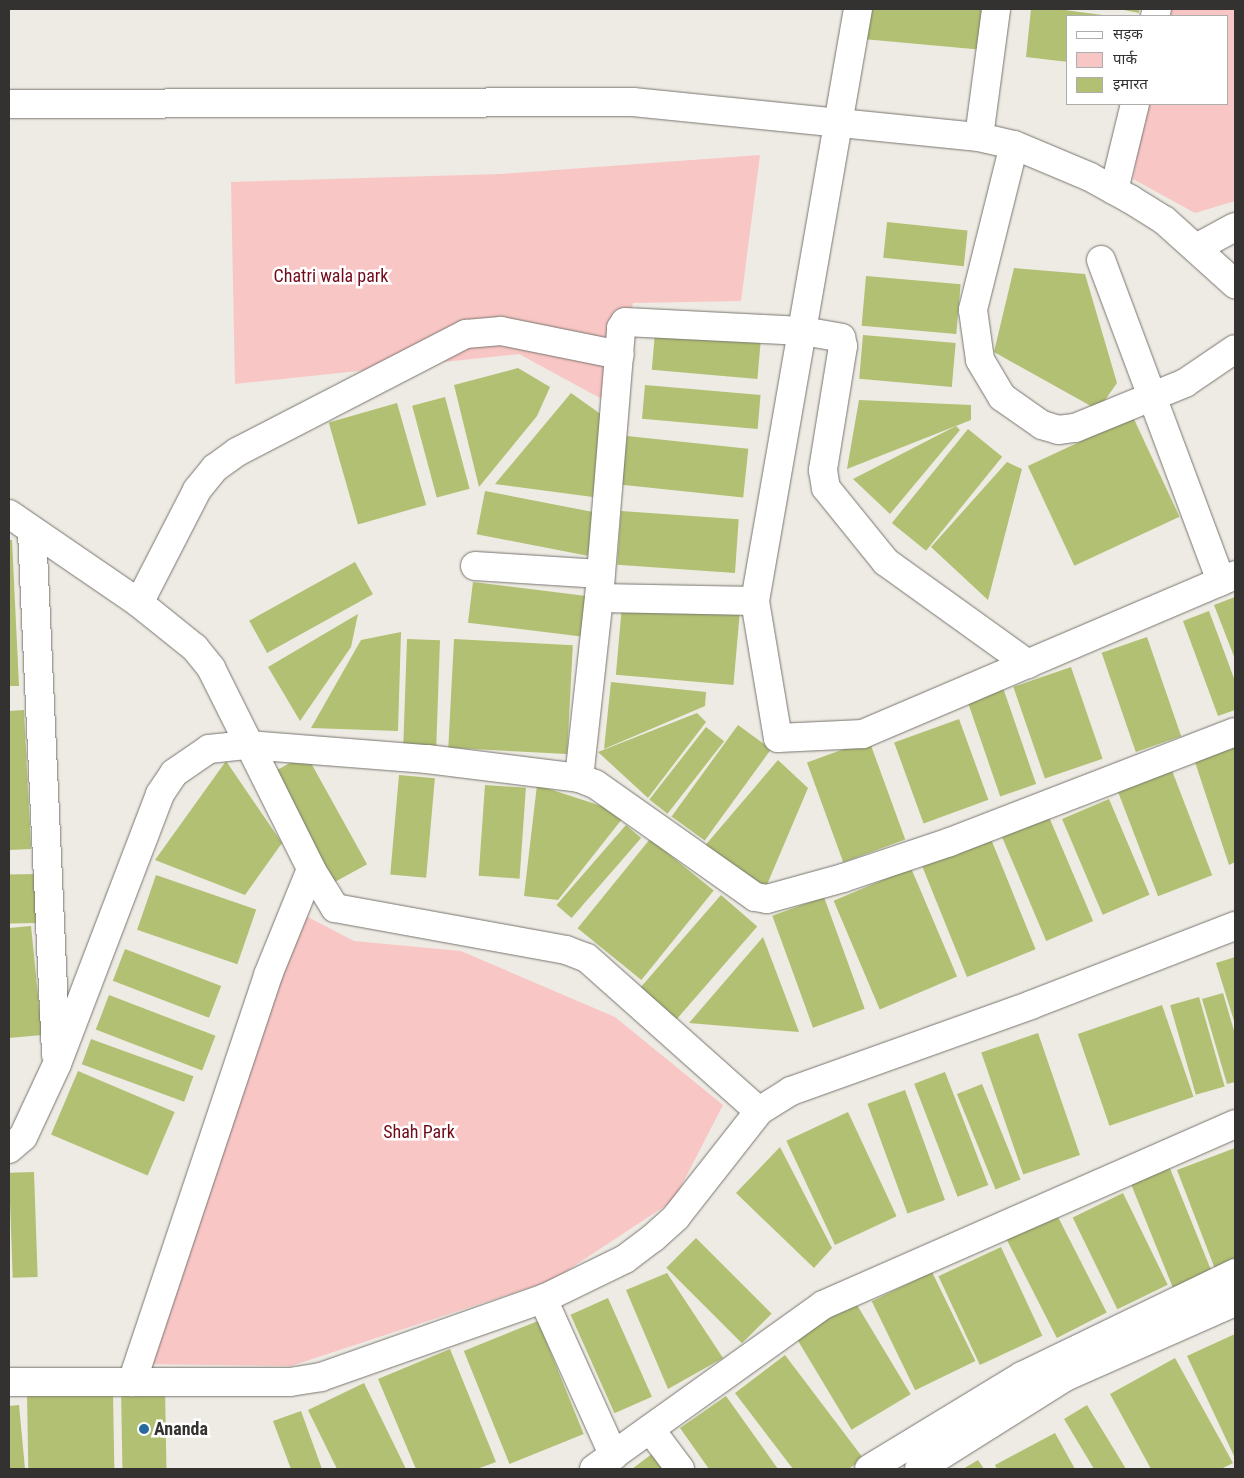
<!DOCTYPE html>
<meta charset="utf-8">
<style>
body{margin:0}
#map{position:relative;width:1244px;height:1478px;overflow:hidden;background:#eeebe4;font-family:"Roboto Condensed","Noto Sans Devanagari",sans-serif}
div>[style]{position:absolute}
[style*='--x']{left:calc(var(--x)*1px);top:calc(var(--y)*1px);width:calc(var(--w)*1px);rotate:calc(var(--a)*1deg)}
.green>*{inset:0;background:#f8c6c4}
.building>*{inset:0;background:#b1c072;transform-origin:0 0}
.roads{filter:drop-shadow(0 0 1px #78756f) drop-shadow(0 0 1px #78756f)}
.minor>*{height:28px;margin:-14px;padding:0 14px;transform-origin:14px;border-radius:14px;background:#fff}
.dots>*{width:14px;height:14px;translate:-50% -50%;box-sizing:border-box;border:2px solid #fff;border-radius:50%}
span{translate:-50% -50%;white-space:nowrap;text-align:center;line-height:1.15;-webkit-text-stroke:5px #fff;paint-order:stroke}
.park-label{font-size:18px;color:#720b1a}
.poi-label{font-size:18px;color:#333230;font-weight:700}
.left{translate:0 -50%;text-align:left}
.frame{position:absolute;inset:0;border:10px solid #333230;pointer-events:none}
.legend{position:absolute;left:1066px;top:15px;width:162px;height:90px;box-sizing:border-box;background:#fff;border:1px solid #adadac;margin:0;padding:6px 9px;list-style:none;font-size:15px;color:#333230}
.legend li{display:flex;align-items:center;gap:10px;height:25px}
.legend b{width:25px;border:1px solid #adadac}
</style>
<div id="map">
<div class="green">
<div style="clip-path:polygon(1163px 9px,1235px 9px,1235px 201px,1195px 213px,1133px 179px,1146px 104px,1228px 104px,1228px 16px,1162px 16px)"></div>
<div style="clip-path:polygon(760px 155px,741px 301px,633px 303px,611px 404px,519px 354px,235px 384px,231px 182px,500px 174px)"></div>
<div style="clip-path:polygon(304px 915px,354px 941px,461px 951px,615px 1017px,723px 1105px,674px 1200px,553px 1280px,291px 1366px,140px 1364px)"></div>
</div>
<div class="building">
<div style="clip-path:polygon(865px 9px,988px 9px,984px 50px,863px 39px)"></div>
<div style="clip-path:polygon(1031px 9px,1057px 9px,1110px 16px,1068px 16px,1068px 62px,1026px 57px)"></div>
<div style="clip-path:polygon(1119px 9px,1139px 9px,1139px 13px)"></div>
<div style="left:887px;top:222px;width:81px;height:36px;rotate:6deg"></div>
<div style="clip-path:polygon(1014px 268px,1085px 274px,1117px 383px,1098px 410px,994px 352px)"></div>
<div style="left:866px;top:276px;width:95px;height:50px;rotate:5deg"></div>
<div style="left:655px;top:333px;width:106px;height:37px;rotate:5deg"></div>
<div style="left:863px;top:335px;width:93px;height:44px;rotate:5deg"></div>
<div style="clip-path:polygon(518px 368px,550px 387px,537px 416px,479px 487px,454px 385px)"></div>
<div style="left:645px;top:385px;width:116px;height:34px;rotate:5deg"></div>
<div style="clip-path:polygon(571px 393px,602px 415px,604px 444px,593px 497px,495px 484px)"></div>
<div style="left:445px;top:397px;width:95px;height:34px;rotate:75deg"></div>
<div style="clip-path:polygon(859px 400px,971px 405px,971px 420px,847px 469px)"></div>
<div style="left:397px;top:403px;width:106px;height:71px;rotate:74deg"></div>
<div style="left:1133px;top:417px;width:110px;height:116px;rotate:65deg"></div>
<div style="clip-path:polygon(956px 426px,960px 430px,890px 514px,853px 479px)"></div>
<div style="left:968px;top:429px;width:44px;height:121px;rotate:39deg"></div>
<div style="left:627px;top:436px;width:122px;height:49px;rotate:6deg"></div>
<div style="clip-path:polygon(1007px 462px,1022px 469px,988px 600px,931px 547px)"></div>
<div style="left:485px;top:491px;width:113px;height:44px;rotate:11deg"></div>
<div style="left:621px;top:511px;width:118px;height:54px;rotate:4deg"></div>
<div style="clip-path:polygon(9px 540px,12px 540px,19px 686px,9px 686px)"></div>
<div style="left:355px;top:562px;width:37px;height:121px;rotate:61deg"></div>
<div style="left:473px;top:582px;width:114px;height:41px;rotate:7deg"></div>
<div style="clip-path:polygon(1235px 597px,1235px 659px,1214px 605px)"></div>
<div style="left:622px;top:605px;width:118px;height:70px;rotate:5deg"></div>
<div style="clip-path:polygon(1209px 611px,1235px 681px,1235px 710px,1218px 716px,1183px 621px)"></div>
<div style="clip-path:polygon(358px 614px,351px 647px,300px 721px,268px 667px)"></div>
<div style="clip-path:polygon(401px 632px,398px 731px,311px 728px,361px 640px)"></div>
<div style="left:1147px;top:637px;width:105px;height:48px;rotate:71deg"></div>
<div style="left:407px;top:639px;width:33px;height:106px;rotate:2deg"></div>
<div style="left:454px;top:639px;width:119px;height:109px;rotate:3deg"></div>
<div style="left:1071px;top:667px;width:97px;height:61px;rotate:71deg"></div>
<div style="clip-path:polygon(611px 682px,706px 692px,705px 706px,604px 749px)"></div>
<div style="left:1001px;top:682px;width:108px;height:38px;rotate:71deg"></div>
<div style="clip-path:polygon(24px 710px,31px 849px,9px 850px,9px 711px)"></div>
<div style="clip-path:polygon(697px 713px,706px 722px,648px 798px,598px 752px)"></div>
<div style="left:959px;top:719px;width:86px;height:69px;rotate:70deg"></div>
<div style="left:738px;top:725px;width:41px;height:113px;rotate:36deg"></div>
<div style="left:706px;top:727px;width:23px;height:92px;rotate:38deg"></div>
<div style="left:869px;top:740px;width:106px;height:66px;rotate:70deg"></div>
<div style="clip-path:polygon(1235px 745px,1235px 862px,1229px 865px,1194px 759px)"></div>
<div style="left:306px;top:754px;width:126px;height:38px;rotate:61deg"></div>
<div style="clip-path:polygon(778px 760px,808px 788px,766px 887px,703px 848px)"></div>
<div style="clip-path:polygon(226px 761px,282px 843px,245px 895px,155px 860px)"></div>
<div style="left:1171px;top:768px;width:115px;height:58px;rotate:69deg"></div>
<div style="left:399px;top:775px;width:36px;height:100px;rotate:5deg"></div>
<div style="left:485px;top:785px;width:41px;height:91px;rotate:4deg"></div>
<div style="clip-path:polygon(537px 785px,626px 814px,558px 900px,524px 896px)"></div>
<div style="left:1109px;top:799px;width:104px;height:51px;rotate:67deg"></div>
<div style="left:1049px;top:817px;width:113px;height:51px;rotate:67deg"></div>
<div style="left:626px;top:825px;width:20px;height:106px;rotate:41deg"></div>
<div style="left:650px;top:839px;width:82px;height:115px;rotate:39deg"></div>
<div style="left:991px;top:839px;width:119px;height:74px;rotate:68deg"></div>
<div style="left:911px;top:868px;width:118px;height:84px;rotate:67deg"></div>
<div style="left:37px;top:874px;width:49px;height:28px;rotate:89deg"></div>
<div style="left:156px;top:875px;width:106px;height:58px;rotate:19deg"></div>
<div style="left:721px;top:895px;width:48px;height:123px;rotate:41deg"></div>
<div style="left:824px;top:897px;width:119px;height:55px;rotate:70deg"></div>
<div style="clip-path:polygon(31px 926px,42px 1035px,9px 1038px,9px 928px)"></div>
<div style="clip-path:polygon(763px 937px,799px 1032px,689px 1023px)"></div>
<div style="left:125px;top:949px;width:103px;height:34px;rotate:21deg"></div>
<div style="clip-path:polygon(1235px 957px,1235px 1024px,1216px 963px)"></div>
<div style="clip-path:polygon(1223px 993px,1235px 1034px,1235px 1082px,1227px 1084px,1202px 999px)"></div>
<div style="left:109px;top:995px;width:114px;height:37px;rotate:21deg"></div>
<div style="left:1199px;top:997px;width:93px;height:30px;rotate:74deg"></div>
<div style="left:1162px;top:1005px;width:97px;height:89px;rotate:71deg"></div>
<div style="left:1038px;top:1033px;width:129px;height:60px;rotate:71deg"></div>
<div style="left:91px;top:1039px;width:109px;height:27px;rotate:20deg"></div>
<div style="left:78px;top:1071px;width:105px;height:69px;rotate:23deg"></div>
<div style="left:945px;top:1072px;width:121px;height:33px;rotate:69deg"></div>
<div style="left:982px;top:1084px;width:103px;height:27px;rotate:68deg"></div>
<div style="left:905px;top:1090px;width:117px;height:40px;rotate:70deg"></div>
<div style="left:848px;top:1112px;width:115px;height:68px;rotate:65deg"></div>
<div style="clip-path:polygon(780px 1147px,832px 1248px,814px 1268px,736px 1193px)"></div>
<div style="clip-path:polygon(1235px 1148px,1235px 1261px,1215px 1269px,1177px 1170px)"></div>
<div style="left:1169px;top:1166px;width:122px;height:42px;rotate:68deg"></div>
<div style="left:34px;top:1172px;width:105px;height:25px;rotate:88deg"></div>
<div style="left:1123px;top:1193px;width:102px;height:56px;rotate:64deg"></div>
<div style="left:1055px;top:1211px;width:114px;height:56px;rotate:63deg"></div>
<div style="left:696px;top:1238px;width:107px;height:42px;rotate:45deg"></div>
<div style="left:1001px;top:1247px;width:98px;height:69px;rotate:65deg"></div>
<div style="left:932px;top:1272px;width:99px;height:67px;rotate:64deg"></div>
<div style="clip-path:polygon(667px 1273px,723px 1358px,668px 1389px,626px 1290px)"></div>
<div style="left:608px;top:1298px;width:108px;height:41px;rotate:66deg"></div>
<div style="left:854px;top:1300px;width:110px;height:69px;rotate:59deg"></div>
<div style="left:538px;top:1321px;width:122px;height:80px;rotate:68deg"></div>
<div style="clip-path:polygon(1235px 1334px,1235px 1458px,1187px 1356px)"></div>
<div style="clip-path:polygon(450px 1349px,496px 1462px,477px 1469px,416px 1469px,378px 1379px)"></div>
<div style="clip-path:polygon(785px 1355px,863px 1458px,849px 1469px,793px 1469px,735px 1393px)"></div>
<div style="clip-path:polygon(1175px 1358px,1233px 1463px,1221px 1469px,1151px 1469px,1110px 1394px)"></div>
<div style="clip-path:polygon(364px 1383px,406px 1469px,337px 1469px,308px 1410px)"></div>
<div style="left:165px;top:1387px;width:82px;height:44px;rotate:89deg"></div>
<div style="left:113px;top:1392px;width:77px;height:86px;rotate:89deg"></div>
<div style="clip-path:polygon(726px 1396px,778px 1469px,709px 1469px,680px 1428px)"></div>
<div style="clip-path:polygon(19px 1405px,25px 1469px,9px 1469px,9px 1406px)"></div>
<div style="clip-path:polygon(1087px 1405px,1126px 1469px,1094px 1469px,1064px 1419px)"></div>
<div style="clip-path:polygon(301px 1411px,322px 1469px,291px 1469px,273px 1421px)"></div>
<div style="clip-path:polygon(1055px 1433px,1075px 1469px,997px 1469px,995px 1465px)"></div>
<div style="clip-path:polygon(657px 1450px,671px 1469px,632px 1469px)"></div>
<div style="clip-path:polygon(978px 1460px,984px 1469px,963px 1469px)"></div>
</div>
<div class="roads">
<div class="minor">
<div style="--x:858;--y:9;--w:601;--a:99.87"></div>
<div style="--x:755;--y:601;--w:139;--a:80.5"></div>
<div style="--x:778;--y:738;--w:85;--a:-2.7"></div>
<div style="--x:863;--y:734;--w:405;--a:-23.1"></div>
<div style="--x:1155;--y:16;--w:7;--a:-74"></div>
<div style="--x:9;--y:104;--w:624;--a:-0.18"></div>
<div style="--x:633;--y:102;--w:348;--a:5.8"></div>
<div style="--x:979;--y:137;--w:36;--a:13"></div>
<div style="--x:1014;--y:145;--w:82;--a:22.8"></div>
<div style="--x:1090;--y:177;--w:46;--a:28.8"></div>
<div style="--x:1130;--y:199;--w:40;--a:32"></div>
<div style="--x:1164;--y:220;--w:96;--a:42"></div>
<div style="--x:979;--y:137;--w:129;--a:-82.4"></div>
<div style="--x:1014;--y:145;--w:170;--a:104"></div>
<div style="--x:973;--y:310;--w:50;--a:82"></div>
<div style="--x:980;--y:360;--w:43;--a:59.3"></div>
<div style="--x:1002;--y:397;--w:49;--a:35"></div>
<div style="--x:1042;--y:425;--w:17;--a:17"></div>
<div style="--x:1058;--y:430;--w:17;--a:-7"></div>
<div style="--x:1075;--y:428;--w:119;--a:-22.2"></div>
<div style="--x:1185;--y:383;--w:60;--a:-34.2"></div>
<div style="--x:1114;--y:190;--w:89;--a:-76.3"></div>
<div style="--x:1196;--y:248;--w:44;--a:-28.3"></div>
<div style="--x:1101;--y:260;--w:343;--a:69.5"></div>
<div style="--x:9;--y:514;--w:158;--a:34.4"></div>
<div style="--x:139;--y:603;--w:72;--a:38.8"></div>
<div style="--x:195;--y:648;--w:26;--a:51"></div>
<div style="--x:211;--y:668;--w:225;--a:63.5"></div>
<div style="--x:311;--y:869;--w:46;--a:58.4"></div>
<div style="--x:335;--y:908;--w:235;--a:10.3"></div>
<div style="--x:566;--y:950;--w:22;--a:21"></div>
<div style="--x:587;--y:958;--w:230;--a:41.7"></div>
<div style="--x:32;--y:531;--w:524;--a:87.37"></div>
<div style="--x:475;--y:566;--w:126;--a:3.6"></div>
<div style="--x:599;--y:598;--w:156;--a:1.1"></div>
<div style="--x:139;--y:603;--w:127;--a:-62.8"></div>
<div style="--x:197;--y:490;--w:28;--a:-51"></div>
<div style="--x:215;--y:468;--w:27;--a:-36"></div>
<div style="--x:237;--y:452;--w:258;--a:-27.3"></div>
<div style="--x:466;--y:334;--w:35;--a:-5"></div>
<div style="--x:501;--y:331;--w:121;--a:11.4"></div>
<div style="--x:579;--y:778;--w:181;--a:-83.7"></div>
<div style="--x:599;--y:598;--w:271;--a:-85.3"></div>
<div style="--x:621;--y:328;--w:7;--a:-56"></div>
<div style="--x:625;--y:322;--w:178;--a:2.9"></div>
<div style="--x:803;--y:331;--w:39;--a:10"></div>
<div style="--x:841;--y:338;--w:8;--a:76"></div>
<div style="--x:843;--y:346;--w:126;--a:99.2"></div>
<div style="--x:823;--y:470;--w:18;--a:81"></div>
<div style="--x:826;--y:488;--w:95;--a:51"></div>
<div style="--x:886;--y:562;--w:175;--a:35.7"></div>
<div style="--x:9;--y:1149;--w:18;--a:-41"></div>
<div style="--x:23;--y:1137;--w:81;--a:-65"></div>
<div style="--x:57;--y:1064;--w:289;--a:-69.1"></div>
<div style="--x:160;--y:794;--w:25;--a:-56"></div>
<div style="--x:174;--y:773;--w:42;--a:-34.4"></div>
<div style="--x:209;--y:749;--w:39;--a:-6"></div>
<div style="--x:248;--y:745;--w:180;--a:4.5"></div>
<div style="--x:427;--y:759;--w:153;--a:7.1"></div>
<div style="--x:579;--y:778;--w:17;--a:21"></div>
<div style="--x:595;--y:784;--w:196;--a:35.2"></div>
<div style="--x:755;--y:897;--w:12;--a:9"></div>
<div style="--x:767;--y:899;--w:79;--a:-15.4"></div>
<div style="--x:843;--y:878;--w:113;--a:-18.6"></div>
<div style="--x:950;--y:842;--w:305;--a:-21.1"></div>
<div style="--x:543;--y:1299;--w:172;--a:65.7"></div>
<div style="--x:9;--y:1382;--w:281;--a:0"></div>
<div style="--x:290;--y:1382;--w:31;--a:-9"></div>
<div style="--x:321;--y:1377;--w:235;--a:-19.4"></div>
<div style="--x:543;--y:1299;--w:91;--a:-26"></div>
<div style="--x:625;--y:1259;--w:35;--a:-37"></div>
<div style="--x:653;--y:1238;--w:31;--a:-42"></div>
<div style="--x:676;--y:1217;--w:135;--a:-51.9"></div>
<div style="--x:759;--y:1111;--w:38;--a:-32"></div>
<div style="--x:791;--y:1091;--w:255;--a:-19.7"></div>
<div style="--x:1031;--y:1005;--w:219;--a:-21.2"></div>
<div style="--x:132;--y:1382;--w:429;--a:-71.5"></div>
<div style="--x:268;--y:975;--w:114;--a:-67.9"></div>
<div style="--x:650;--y:1429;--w:50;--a:53.1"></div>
<div style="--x:594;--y:1469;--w:282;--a:-35.6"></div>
<div style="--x:823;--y:1305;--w:450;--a:-23.7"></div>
<div style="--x:869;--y:1469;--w:179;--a:-31.3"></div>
<div style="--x:1022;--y:1376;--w:237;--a:-25.8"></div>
<div style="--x:919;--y:1469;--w:173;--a:-32.2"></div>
<div style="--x:1065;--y:1377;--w:186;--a:-23.8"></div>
</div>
</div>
<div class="dots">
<div style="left:144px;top:1429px;background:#26699e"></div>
</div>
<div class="park-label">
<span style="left:331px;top:276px">Chatri wala park</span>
<span style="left:419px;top:1132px">Shah Park</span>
</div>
<div class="poi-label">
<span class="left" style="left:154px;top:1429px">Ananda</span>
</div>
<div class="frame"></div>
<ul class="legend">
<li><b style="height:6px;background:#fff"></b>सड़क</li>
<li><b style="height:14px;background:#f8c6c4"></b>पार्क</li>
<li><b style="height:14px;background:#b1c072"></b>इमारत</li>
</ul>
</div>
